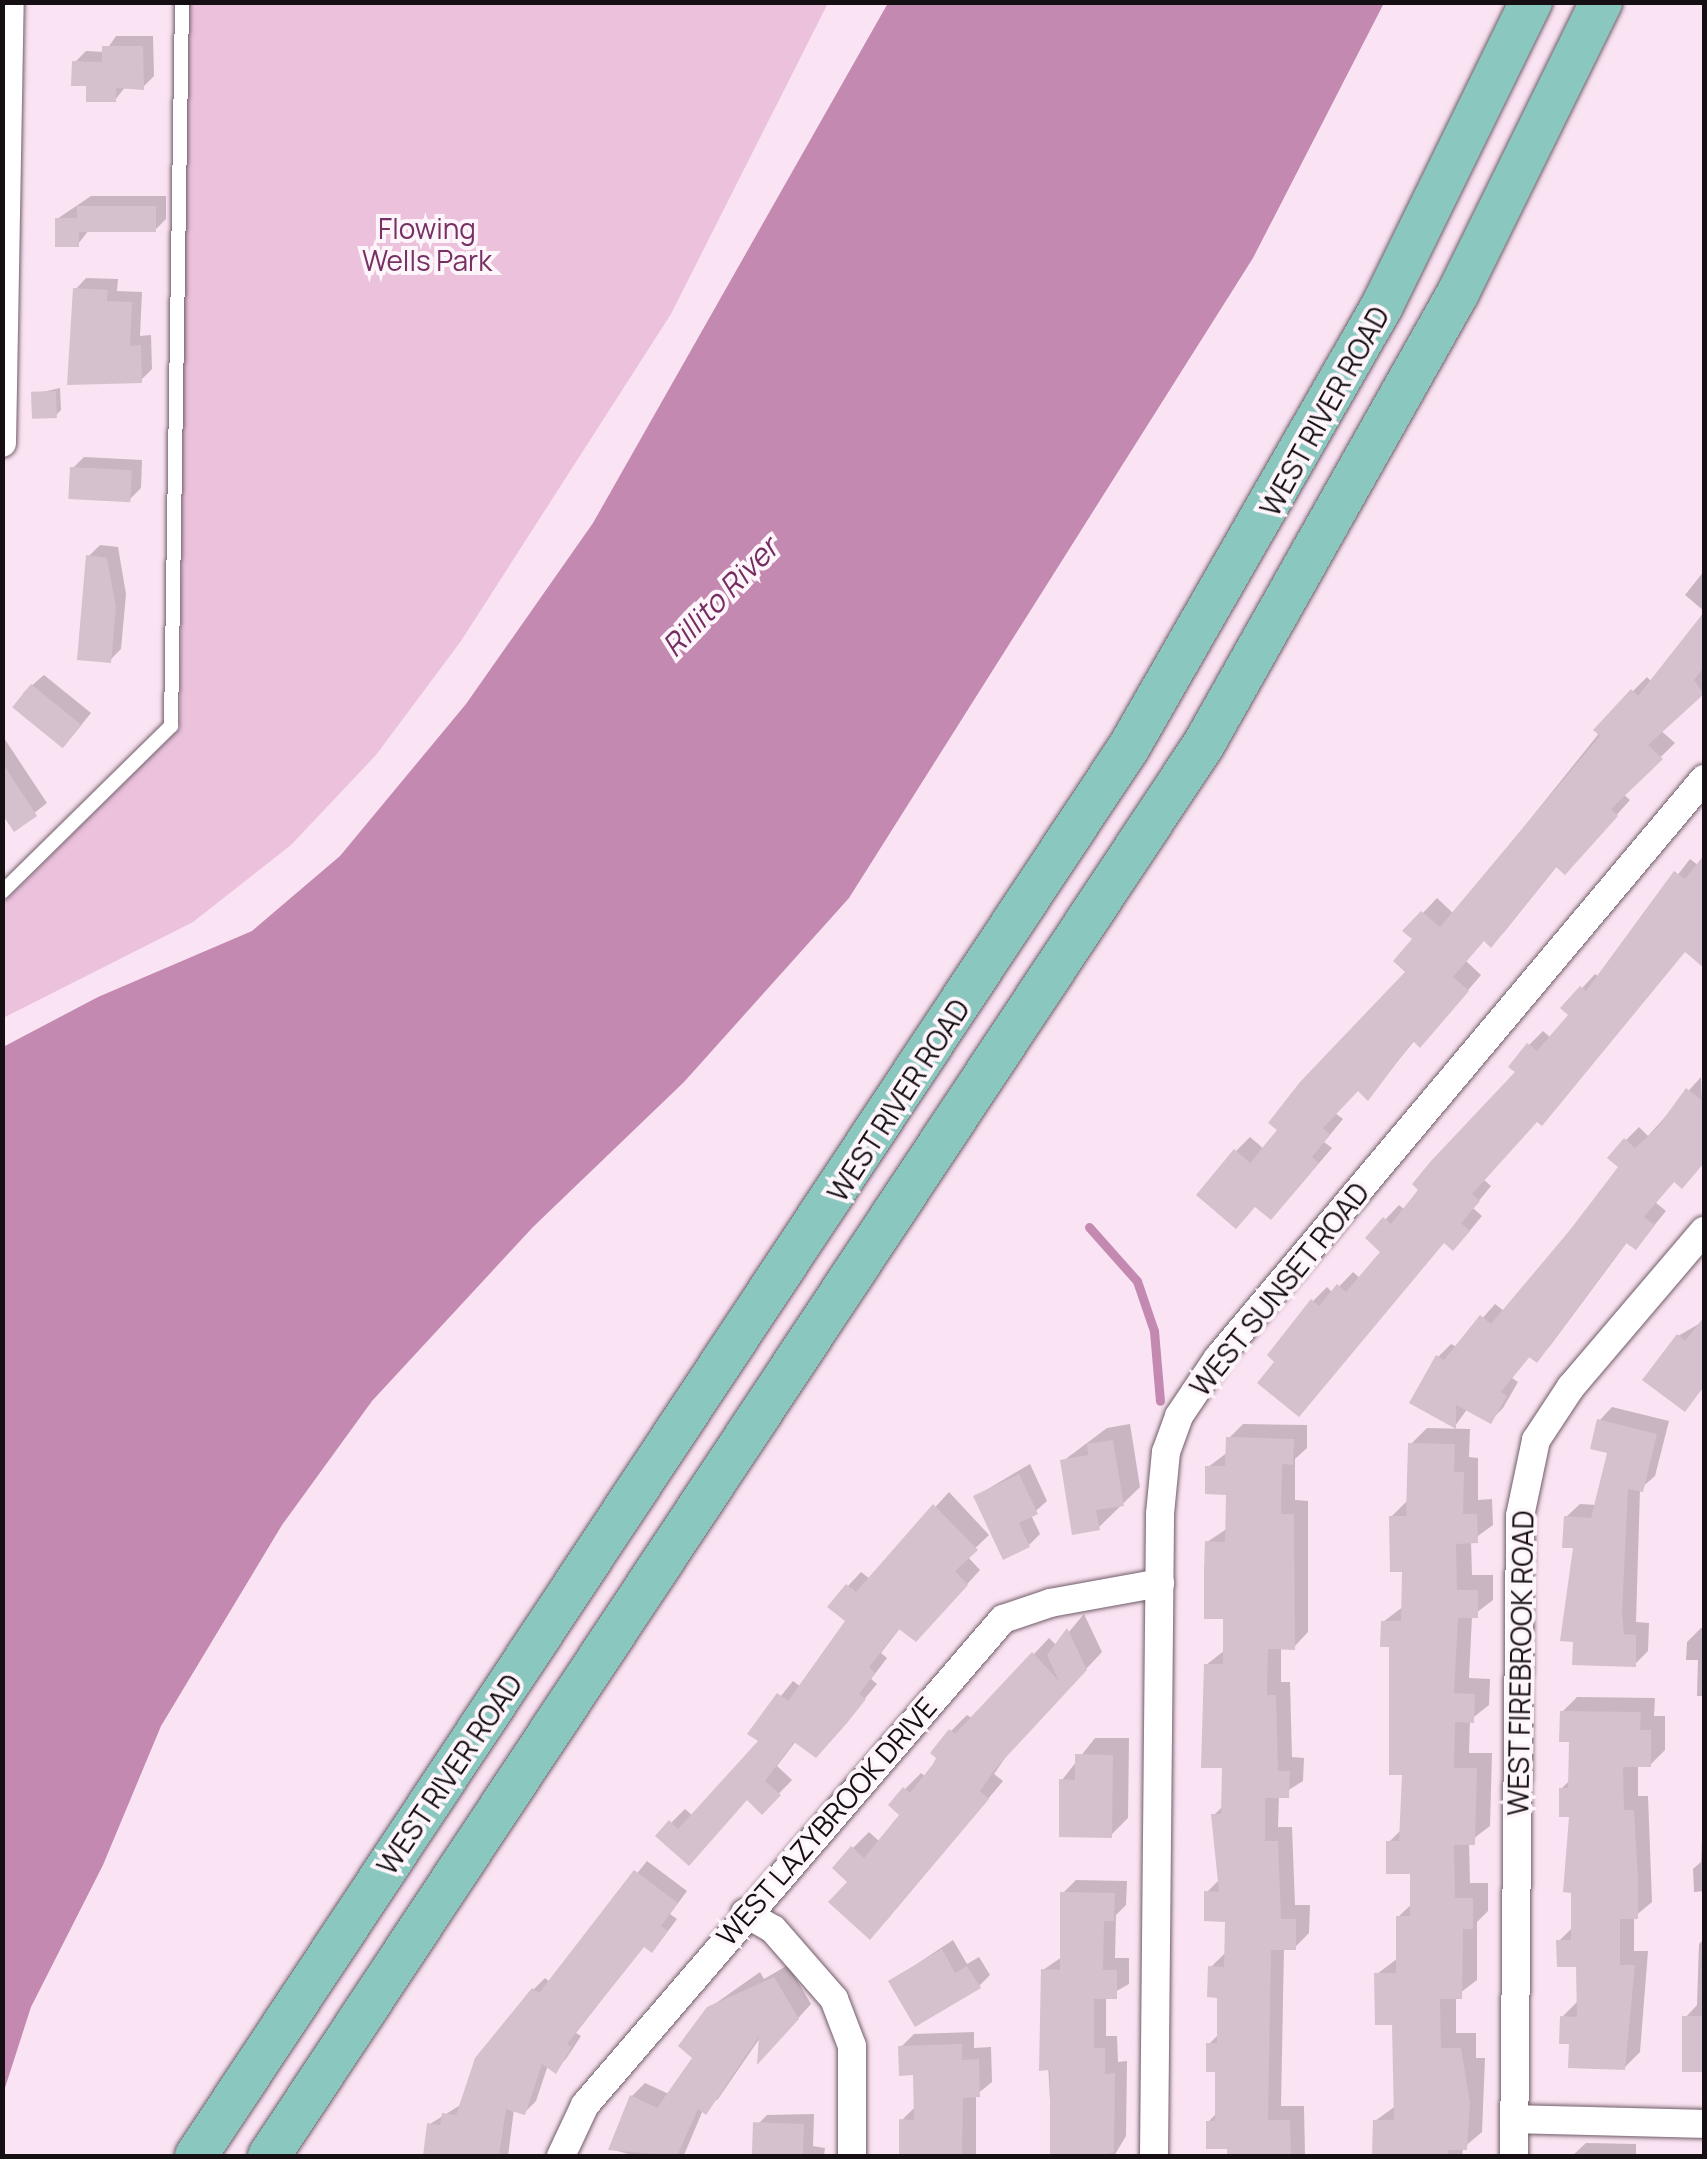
<!DOCTYPE html>
<style>
body{margin:0}
#map{position:relative;width:1707px;height:2159px;overflow:hidden;background:#fae3f2;font-family:Manrope,sans-serif}
div>[style]{position:absolute}
[style*='--x']{left:calc(var(--x)*1px);top:calc(var(--y)*1px);width:calc(var(--w)*1px);rotate:calc(var(--a)*1deg)}
.green>*{inset:0;background:#ebc1dc}
.water>*{inset:0;background:#c389b0}
.shadow>*{inset:0;background:#0003}
.stream>*{height:9px;margin:-4.5px;padding:0 4.5px;transform-origin:4.5px;border-radius:4.5px;background:#c389b0}
.building>*{inset:0;background:#d5c0ce;transform-origin:0 0}
.roads{filter:drop-shadow(0 0 2px #705d69) drop-shadow(0 0 2px #705d69)}
.service>*{height:14px;margin:-7px;padding:0 7px;transform-origin:7px;border-radius:7px;background:#fff}
.minor>*{height:28px;margin:-14px;padding:0 14px;transform-origin:14px;border-radius:14px;background:#fff}
.primary>*{height:42px;margin:-21px;padding:0 21px;transform-origin:21px;border-radius:21px;background:#8ac7bf}
span{translate:-50% -50%;white-space:nowrap;text-align:center;line-height:1.15;-webkit-text-stroke:8px #fef5fb;paint-order:stroke}
.park-label{font-size:28px;color:#763063}
.street-label{font-size:28px;color:#150e13}
.water-label{font-size:30px;color:#732d60;font-style:italic}
.frame{position:absolute;inset:0;border:5px solid #150e13;pointer-events:none}
</style>
<div id="map">
<div class="green">
<div style="clip-path:polygon(186px 3px,828px 3px,671px 314px,461px 641px,376px 755px,291px 845px,193px 922px,3px 1018px,3px 903px,180px 728px)"></div>
</div>
<div class="water">
<div style="clip-path:polygon(888px 3px,1384px 3px,1253px 258px,849px 898px,684px 1082px,533px 1227px,372px 1401px,282px 1525px,161px 1726px,103px 1865px,31px 2007px,3px 2094px,3px 1047px,98px 997px,252px 931px,340px 856px,466px 704px,593px 523px)"></div>
</div>
<div class="shadow">
<div style="clip-path:polygon(116px 36px,153px 36px,154px 76px,143px 87px,126px 86px,115px 100px,88px 83px,75px 62px,86px 51px,105px 52px)"></div>
<div style="clip-path:polygon(91px 196px,166px 196px,166px 219px,155px 230px,89px 230px,78px 244px,57px 219px)"></div>
<div style="clip-path:polygon(86px 278px,118px 279px,117px 291px,142px 292px,140px 336px,151px 335px,152px 369px,141px 380px,75px 290px)"></div>
<div style="clip-path:polygon(60px 388px,61px 410px,56px 415px,34px 394px)"></div>
<div style="clip-path:polygon(84px 457px,142px 460px,141px 488px,130px 499px,73px 468px)"></div>
<div style="clip-path:polygon(100px 545px,118px 547px,126px 594px,121px 649px,110px 660px,89px 556px)"></div>
<div style="clip-path:polygon(1704px 571px,1704px 611px,1685px 595px)"></div>
<div style="clip-path:polygon(1704px 616px,1704px 690px,1660px 730px,1675px 743px,1623px 794px,1630px 800px,1579px 857px,1558px 865px,1505px 931px,1491px 945px,1485px 939px,1466px 961px,1481px 975px,1434px 1030px,1415px 1040px,1368px 1098px,1358px 1088px,1335px 1113px,1343px 1119px,1324px 1142px,1332px 1148px,1285px 1203px,1236px 1151px,1250px 1137px,1264px 1149px,1408px 972px,1416px 939px,1406px 931px,1437px 898px,1454px 914px,1633px 691px,1647px 677px,1652px 682px)"></div>
<div style="clip-path:polygon(44px 675px,91px 713px,64px 746px,23px 693px)"></div>
<div style="clip-path:polygon(2px 735px,47px 803px,15px 828px,2px 809px)"></div>
<div style="clip-path:polygon(1690px 859px,1699px 866px,1704px 859px,1704px 965px,1688px 952px,1691px 941px,1483px 1179px,1491px 1186px,1473px 1208px,1482px 1216px,1467px 1234px,1445px 1240px,1278px 1361px,1313px 1301px,1327px 1287px,1333px 1293px,1353px 1272px,1361px 1279px,1384px 1252px,1368px 1238px,1399px 1205px,1405px 1210px,1519px 1072px,1512px 1066px,1529px 1045px,1543px 1031px,1551px 1038px,1572px 1015px,1564px 1008px,1595px 974px,1599px 977px)"></div>
<div style="clip-path:polygon(1701px 1077px,1704px 1159px,1695px 1173px,1675px 1180px,1655px 1202px,1666px 1211px,1648px 1233px,1628px 1241px,1550px 1346px,1537px 1359px,1531px 1355px,1512px 1378px,1518px 1382px,1503px 1408px,1490px 1421px,1468px 1408px,1455px 1426px,1438px 1357px,1451px 1344px,1457px 1347px,1495px 1304px,1504px 1311px,1622px 1167px,1626px 1140px,1639px 1127px,1648px 1136px)"></div>
<div style="clip-path:polygon(1704px 1321px,1704px 1387px,1688px 1405px,1678px 1336px)"></div>
<div style="clip-path:polygon(1612px 1407px,1669px 1421px,1655px 1476px,1640px 1489px,1636px 1622px,1649px 1623px,1648px 1651px,1635px 1664px,1566px 1517px,1580px 1504px,1597px 1505px,1610px 1452px,1599px 1421px)"></div>
<div style="clip-path:polygon(1130px 1424px,1140px 1487px,1098px 1528px,1063px 1461px,1107px 1428px)"></div>
<div style="clip-path:polygon(1243px 1424px,1307px 1425px,1307px 1448px,1295px 1459px,1295px 1500px,1308px 1501px,1308px 1632px,1294px 1647px,1281px 1647px,1281px 1682px,1290px 1682px,1292px 1757px,1304px 1758px,1303px 1781px,1279px 1796px,1278px 1827px,1292px 1827px,1295px 1905px,1310px 1905px,1309px 1933px,1294px 1948px,1284px 1948px,1281px 2106px,1304px 2106px,1305px 2156px,1230px 2156px,1229px 2146px,1208px 2122px,1217px 2113px,1218px 2070px,1209px 2044px,1219px 2034px,1220px 1995px,1210px 1968px,1225px 1953px,1227px 1919px,1207px 1892px,1220px 1879px,1214px 1815px,1224px 1805px,1225px 1766px,1206px 1665px,1225px 1650px,1226px 1617px,1207px 1542px,1228px 1528px,1229px 1492px,1208px 1467px,1228px 1452px,1229px 1438px)"></div>
<div style="clip-path:polygon(1427px 1428px,1470px 1429px,1469px 1457px,1478px 1458px,1478px 1500px,1492px 1499px,1493px 1525px,1471px 1541px,1472px 1575px,1493px 1575px,1493px 1600px,1472px 1616px,1469px 1678px,1490px 1679px,1489px 1705px,1470px 1720px,1469px 1753px,1492px 1753px,1490px 1826px,1469px 1842px,1470px 1883px,1488px 1883px,1488px 1911px,1477px 1922px,1477px 1980px,1456px 1996px,1456px 2033px,1476px 2033px,1476px 2058px,1485px 2058px,1482px 2132px,1463px 2148px,1462px 2156px,1375px 2156px,1375px 2121px,1397px 2105px,1394px 2022px,1377px 1974px,1398px 1958px,1398px 1917px,1413px 1903px,1413px 1871px,1389px 1842px,1402px 1829px,1404px 1773px,1392px 1644px,1383px 1622px,1404px 1606px,1405px 1569px,1391px 1517px,1407px 1501px,1411px 1444px)"></div>
<div style="clip-path:polygon(1030px 1464px,1047px 1501px,1031px 1515px,1040px 1534px,1029px 1545px,976px 1496px)"></div>
<div style="clip-path:polygon(949px 1492px,989px 1535px,967px 1556px,980px 1570px,929px 1626px,901px 1627px,881px 1653px,887px 1658px,871px 1679px,877px 1684px,829px 1741px,796px 1741px,777px 1766px,792px 1780px,762px 1811px,748px 1798px,703px 1849px,659px 1835px,685px 1809px,693px 1816px,762px 1741px,751px 1733px,793px 1681px,801px 1687px,848px 1621px,848px 1586px,861px 1572px,870px 1579px)"></div>
<div style="clip-path:polygon(1084px 1614px,1102px 1652px,1012px 1748px,994px 1774px,1003px 1781px,886px 1921px,853px 1848px,869px 1832px,880px 1842px,903px 1815px,905px 1789px,921px 1773px,926px 1777px,951px 1731px,967px 1715px,973px 1719px,1049px 1638px,1057px 1646px)"></div>
<div style="clip-path:polygon(1701px 1628px,1704px 1628px,1704px 1696px,1697px 1696px,1698px 1660px,1686px 1660px,1687px 1642px)"></div>
<div style="clip-path:polygon(1577px 1697px,1655px 1698px,1654px 1716px,1665px 1716px,1665px 1750px,1650px 1765px,1638px 1764px,1638px 1796px,1648px 1796px,1652px 1902px,1634px 1917px,1634px 1951px,1648px 1951px,1640px 2052px,1624px 2068px,1571px 2042px,1562px 2017px,1577px 2002px,1579px 1964px,1559px 1941px,1574px 1926px,1572px 1815px,1561px 1789px,1571px 1779px,1572px 1740px,1562px 1712px)"></div>
<div style="clip-path:polygon(1095px 1738px,1129px 1738px,1128px 1818px,1111px 1835px,1062px 1780px)"></div>
<div style="clip-path:polygon(1704px 1786px,1704px 1891px,1694px 1892px,1693px 1869px,1701px 1862px)"></div>
<div style="clip-path:polygon(647px 1861px,687px 1891px,670px 1914px,677px 1919px,662px 1939px,645px 1945px,611px 1988px,576px 2033px,581px 2036px,566px 2059px,555px 2070px,548px 2065px,536px 2101px,525px 2112px,514px 2109px,508px 2156px,425px 2156px,430px 2124px,462px 2104px,534px 1989px,545px 1978px,550px 1982px)"></div>
<div style="clip-path:polygon(1076px 1880px,1127px 1881px,1126px 1905px,1116px 1915px,1115px 1958px,1129px 1958px,1129px 1984px,1106px 1997px,1106px 2036px,1117px 2036px,1118px 2062px,1127px 2061px,1126px 2136px,1114px 2156px,1053px 2156px,1043px 1970px,1062px 1957px,1063px 1893px)"></div>
<div style="clip-path:polygon(1704px 1939px,1704px 2070px,1685px 2070px,1685px 2018px,1697px 2005px,1699px 1944px)"></div>
<div style="clip-path:polygon(953px 1940px,967px 1964px,979px 1957px,990px 1975px,979px 1986px,891px 1981px)"></div>
<div style="clip-path:polygon(788px 1965px,811px 2004px,770px 2049px,762px 2035px,718px 2099px,703px 2110px,684px 2155px,635px 2156px,611px 2149px,632px 2096px,645px 2083px,669px 2094px,695px 2057px,709px 2008px,760px 1972px,764px 1979px)"></div>
<div style="clip-path:polygon(974px 2032px,974px 2048px,991px 2047px,992px 2082px,976px 2095px,976px 2156px,911px 2156px,902px 2120px,916px 2106px,915px 2072px,901px 2047px,914px 2034px)"></div>
<div style="clip-path:polygon(814px 2114px,813px 2146px,825px 2148px,824px 2156px,754px 2156px,755px 2127px,767px 2115px)"></div>
<div style="clip-path:polygon(1586px 2143px,1636px 2144px,1636px 2156px,1572px 2156px)"></div>
</div>
<div class="stream">
<div style="--x:1089;--y:1227;--w:72;--a:48.4"></div>
<div style="--x:1137;--y:1281;--w:53;--a:71.2"></div>
<div style="--x:1154;--y:1331;--w:70;--a:85.1"></div>
</div>
<div class="building">
<div style="clip-path:polygon(102px 46px,143px 46px,144px 90px,116px 88px,116px 102px,86px 102px,86px 86px,71px 86px,72px 61px,102px 62px)"></div>
<div style="clip-path:polygon(77px 206px,156px 206px,156px 232px,79px 232px,79px 247px,55px 247px,55px 218px,77px 218px)"></div>
<div style="clip-path:polygon(73px 288px,108px 290px,107px 301px,132px 302px,130px 346px,141px 345px,142px 383px,67px 385px)"></div>
<div style="left:56px;top:391px;width:27px;height:25px;rotate:88deg"></div>
<div style="left:70px;top:467px;width:62px;height:32px;rotate:3deg"></div>
<div style="clip-path:polygon(86px 555px,107px 558px,116px 607px,111px 663px,77px 660px)"></div>
<div style="clip-path:polygon(1704px 612px,1704px 667px,1694px 680px,1704px 694px,1648px 745px,1663px 759px,1611px 809px,1618px 816px,1565px 875px,1556px 867px,1491px 948px,1484px 941px,1453px 977px,1469px 991px,1420px 1048px,1413px 1041px,1368px 1101px,1358px 1091px,1323px 1128px,1330px 1135px,1312px 1157px,1319px 1163px,1271px 1220px,1255px 1207px,1236px 1229px,1196px 1195px,1234px 1149px,1250px 1163px,1277px 1130px,1268px 1123px,1300px 1082px,1405px 972px,1393px 961px,1412px 939px,1402px 931px,1421px 911px,1440px 927px,1600px 736px,1593px 730px,1631px 689px,1638px 696px)"></div>
<div style="left:31px;top:684px;width:65px;height:30px;rotate:39deg"></div>
<div style="clip-path:polygon(2px 762px,37px 816px,14px 832px,2px 814px)"></div>
<div style="clip-path:polygon(1704px 855px,1704px 968px,1685px 952px,1542px 1126px,1537px 1122px,1472px 1194px,1480px 1201px,1461px 1223px,1470px 1231px,1453px 1251px,1444px 1243px,1299px 1417px,1257px 1383px,1274px 1362px,1267px 1355px,1311px 1299px,1319px 1306px,1337px 1284px,1346px 1292px,1380px 1252px,1365px 1238px,1383px 1217px,1391px 1224px,1418px 1190px,1412px 1184px,1431px 1161px,1515px 1072px,1508px 1067px,1527px 1043px,1537px 1051px,1568px 1015px,1560px 1008px,1580px 986px,1586px 991px,1674px 871px,1685px 879px)"></div>
<div style="clip-path:polygon(1686px 1088px,1704px 1102px,1704px 1163px,1682px 1189px,1674px 1182px,1644px 1217px,1655px 1225px,1636px 1250px,1626px 1243px,1537px 1363px,1529px 1357px,1501px 1392px,1507px 1396px,1491px 1424px,1456px 1405px,1456px 1429px,1409px 1403px,1436px 1355px,1444px 1360px,1480px 1315px,1491px 1324px,1570px 1230px,1618px 1167px,1607px 1158px,1624px 1138px,1635px 1148px,1657px 1128px)"></div>
<div style="clip-path:polygon(1704px 1317px,1704px 1386px,1685px 1412px,1642px 1380px,1677px 1334px,1685px 1341px)"></div>
<div style="clip-path:polygon(1597px 1419px,1657px 1434px,1643px 1492px,1628px 1489px,1622px 1612px,1624px 1634px,1636px 1635px,1636px 1667px,1572px 1665px,1573px 1642px,1560px 1641px,1573px 1548px,1562px 1548px,1564px 1516px,1591px 1518px,1607px 1453px,1590px 1449px)"></div>
<div style="clip-path:polygon(1226px 1437px,1294px 1439px,1293px 1465px,1282px 1464px,1281px 1514px,1294px 1514px,1295px 1650px,1268px 1649px,1267px 1695px,1276px 1695px,1278px 1771px,1290px 1771px,1289px 1798px,1265px 1798px,1265px 1841px,1278px 1841px,1281px 1919px,1296px 1919px,1296px 1950px,1271px 1950px,1268px 2120px,1290px 2120px,1291px 2156px,1227px 2156px,1227px 2149px,1206px 2149px,1206px 2121px,1215px 2121px,1215px 2072px,1206px 2072px,1206px 2043px,1217px 2043px,1217px 1998px,1207px 1997px,1208px 1966px,1224px 1967px,1225px 1922px,1204px 1921px,1204px 1891px,1219px 1892px,1211px 1814px,1221px 1814px,1222px 1768px,1201px 1768px,1204px 1664px,1223px 1664px,1223px 1619px,1204px 1619px,1204px 1569px,1205px 1541px,1225px 1542px,1226px 1495px,1205px 1494px,1205px 1466px,1225px 1466px)"></div>
<div style="clip-path:polygon(1113px 1440px,1124px 1506px,1096px 1510px,1100px 1530px,1072px 1535px,1060px 1460px,1088px 1455px,1087px 1444px)"></div>
<div style="clip-path:polygon(1408px 1443px,1455px 1444px,1454px 1472px,1464px 1472px,1463px 1514px,1477px 1514px,1478px 1543px,1456px 1544px,1457px 1590px,1478px 1590px,1478px 1618px,1458px 1618px,1454px 1693px,1475px 1694px,1474px 1723px,1455px 1722px,1454px 1768px,1477px 1768px,1475px 1845px,1454px 1845px,1455px 1898px,1473px 1898px,1473px 1929px,1463px 1929px,1462px 1999px,1440px 1999px,1441px 2048px,1461px 2048px,1470px 2102px,1467px 2150px,1448px 2150px,1448px 2156px,1372px 2156px,1373px 2120px,1394px 2120px,1392px 2025px,1375px 2025px,1374px 1973px,1396px 1973px,1396px 1916px,1410px 1916px,1410px 1874px,1386px 1874px,1386px 1841px,1399px 1841px,1402px 1775px,1389px 1775px,1389px 1647px,1380px 1647px,1381px 1621px,1401px 1621px,1402px 1572px,1390px 1572px,1389px 1516px,1406px 1516px)"></div>
<div style="clip-path:polygon(1019px 1474px,1038px 1514px,1019px 1523px,1030px 1547px,1003px 1560px,973px 1496px)"></div>
<div style="clip-path:polygon(933px 1504px,978px 1550px,955px 1571px,968px 1585px,916px 1642px,899px 1629px,869px 1667px,875px 1673px,859px 1694px,866px 1699px,847px 1723px,816px 1758px,794px 1742px,765px 1781px,781px 1795px,762px 1815px,747px 1800px,689px 1866px,655px 1836px,669px 1820px,678px 1829px,758px 1741px,747px 1734px,777px 1693px,788px 1701px,845px 1621px,827px 1607px,846px 1584px,856px 1592px)"></div>
<div style="clip-path:polygon(1067px 1628px,1087px 1670px,996px 1768px,980px 1791px,989px 1799px,870px 1940px,828px 1902px,847px 1882px,832px 1868px,851px 1846px,864px 1858px,899px 1815px,888px 1805px,903px 1787px,910px 1793px,937px 1759px,930px 1753px,949px 1729px,955px 1734px,1032px 1652px,1059px 1681px,1047px 1655px)"></div>
<div style="clip-path:polygon(1560px 1711px,1641px 1712px,1640px 1730px,1651px 1730px,1651px 1767px,1623px 1767px,1624px 1810px,1634px 1810px,1638px 1879px,1638px 1919px,1620px 1919px,1620px 1965px,1635px 1965px,1625px 2070px,1568px 2068px,1569px 2044px,1559px 2044px,1560px 2016px,1577px 2017px,1576px 1967px,1557px 1967px,1556px 1940px,1571px 1940px,1571px 1893px,1563px 1892px,1569px 1817px,1559px 1817px,1559px 1788px,1568px 1788px,1569px 1742px,1559px 1742px)"></div>
<div style="clip-path:polygon(1075px 1754px,1113px 1755px,1112px 1838px,1059px 1837px,1059px 1779px,1075px 1780px)"></div>
<div style="clip-path:polygon(634px 1870px,678px 1903px,661px 1926px,668px 1931px,652px 1953px,644px 1947px,600px 2002px,567px 2044px,572px 2047px,556px 2074px,542px 2064px,525px 2115px,506px 2109px,499px 2156px,423px 2156px,427px 2123px,440px 2125px,442px 2113px,456px 2115px,475px 2058px,532px 1988px,539px 1993px)"></div>
<div style="clip-path:polygon(1060px 1892px,1115px 1893px,1114px 1921px,1104px 1921px,1103px 1970px,1117px 1970px,1117px 1999px,1094px 1999px,1094px 2048px,1105px 2048px,1105px 2074px,1115px 2073px,1114px 2152px,1104px 2156px,1050px 2156px,1050px 2070px,1039px 2071px,1041px 1969px,1060px 1970px)"></div>
<div style="clip-path:polygon(942px 1949px,955px 1973px,967px 1966px,981px 1988px,915px 2027px,888px 1981px)"></div>
<div style="clip-path:polygon(774px 1977px,799px 2019px,757px 2065px,759px 2036px,706px 2115px,698px 2109px,677px 2156px,608px 2150px,630px 2095px,657px 2108px,692px 2058px,678px 2046px,707px 2007px)"></div>
<div style="left:1704px;top:2016px;width:56px;height:22px;rotate:90deg"></div>
<div style="clip-path:polygon(962px 2044px,962px 2060px,979px 2059px,980px 2097px,963px 2098px,962px 2156px,899px 2156px,899px 2119px,914px 2120px,913px 2075px,899px 2076px,898px 2046px)"></div>
<div style="left:804px;top:2124px;width:32px;height:51px;rotate:92deg"></div>
</div>
<div class="roads">
<div class="service">
<div style="--x:2;--y:892;--w:237;--a:-44.5"></div>
<div style="--x:171;--y:726;--w:724;--a:-89.13"></div>
</div>
<div class="minor">
<div style="--x:2;--y:443;--w:441;--a:-89"></div>
<div style="--x:745;--y:1913;--w:32;--a:30"></div>
<div style="--x:773;--y:1929;--w:93;--a:48.9"></div>
<div style="--x:834;--y:1999;--w:50;--a:69"></div>
<div style="--x:852;--y:2046;--w:110;--a:90"></div>
<div style="--x:1514;--y:2119;--w:190;--a:1.5"></div>
<div style="--x:561;--y:2156;--w:56;--a:-64.8"></div>
<div style="--x:585;--y:2105;--w:641;--a:-49.3"></div>
<div style="--x:1003;--y:1619;--w:50;--a:-18.8"></div>
<div style="--x:1050;--y:1603;--w:112;--a:-10.3"></div>
<div style="--x:1154;--y:2156;--w:642;--a:-89.46"></div>
<div style="--x:1160;--y:1514;--w:62;--a:-84.5"></div>
<div style="--x:1166;--y:1452;--w:38;--a:-70"></div>
<div style="--x:1179;--y:1416;--w:70;--a:-56.1"></div>
<div style="--x:1218;--y:1358;--w:756;--a:-49.99"></div>
<div style="--x:1514;--y:2156;--w:640;--a:-89.46"></div>
<div style="--x:1520;--y:1516;--w:78;--a:-78.1"></div>
<div style="--x:1536;--y:1440;--w:64;--a:-56.6"></div>
<div style="--x:1571;--y:1387;--w:205;--a:-49.6"></div>
</div>
<div class="primary">
<div style="--x:196;--y:2156;--w:1690;--a:-56.49"></div>
<div style="--x:1129;--y:747;--w:508;--a:-60.16"></div>
<div style="--x:1382;--y:306;--w:339;--a:-63.9"></div>
<div style="--x:269;--y:2156;--w:1694;--a:-56.49"></div>
<div style="--x:1204;--y:744;--w:518;--a:-60.61"></div>
<div style="--x:1458;--y:293;--w:324;--a:-63.8"></div>
</div>
</div>
<div class="park-label">
<span style="left:427px;top:244px">Flowing<br>Wells Park</span>
</div>
<div class="street-label">
<span style="left:1324px;top:411px;rotate:-61deg">WEST RIVER ROAD</span>
<span style="left:898px;top:1100px;rotate:-57deg">WEST RIVER ROAD</span>
<span style="left:1279px;top:1289px;rotate:-51deg">WEST SUNSET ROAD</span>
<span style="left:1520px;top:1663px;rotate:-89deg">WEST FIREBROOK ROAD</span>
<span style="left:449px;top:1774px;rotate:-56deg">WEST RIVER ROAD</span>
<span style="left:826px;top:1821px;rotate:-49deg">WEST LAZYBROOK DRIVE</span>
</div>
<div class="water-label">
<span style="left:720px;top:597px;rotate:-46deg">Rillito River</span>
</div>
<div class="frame"></div>
</div>
